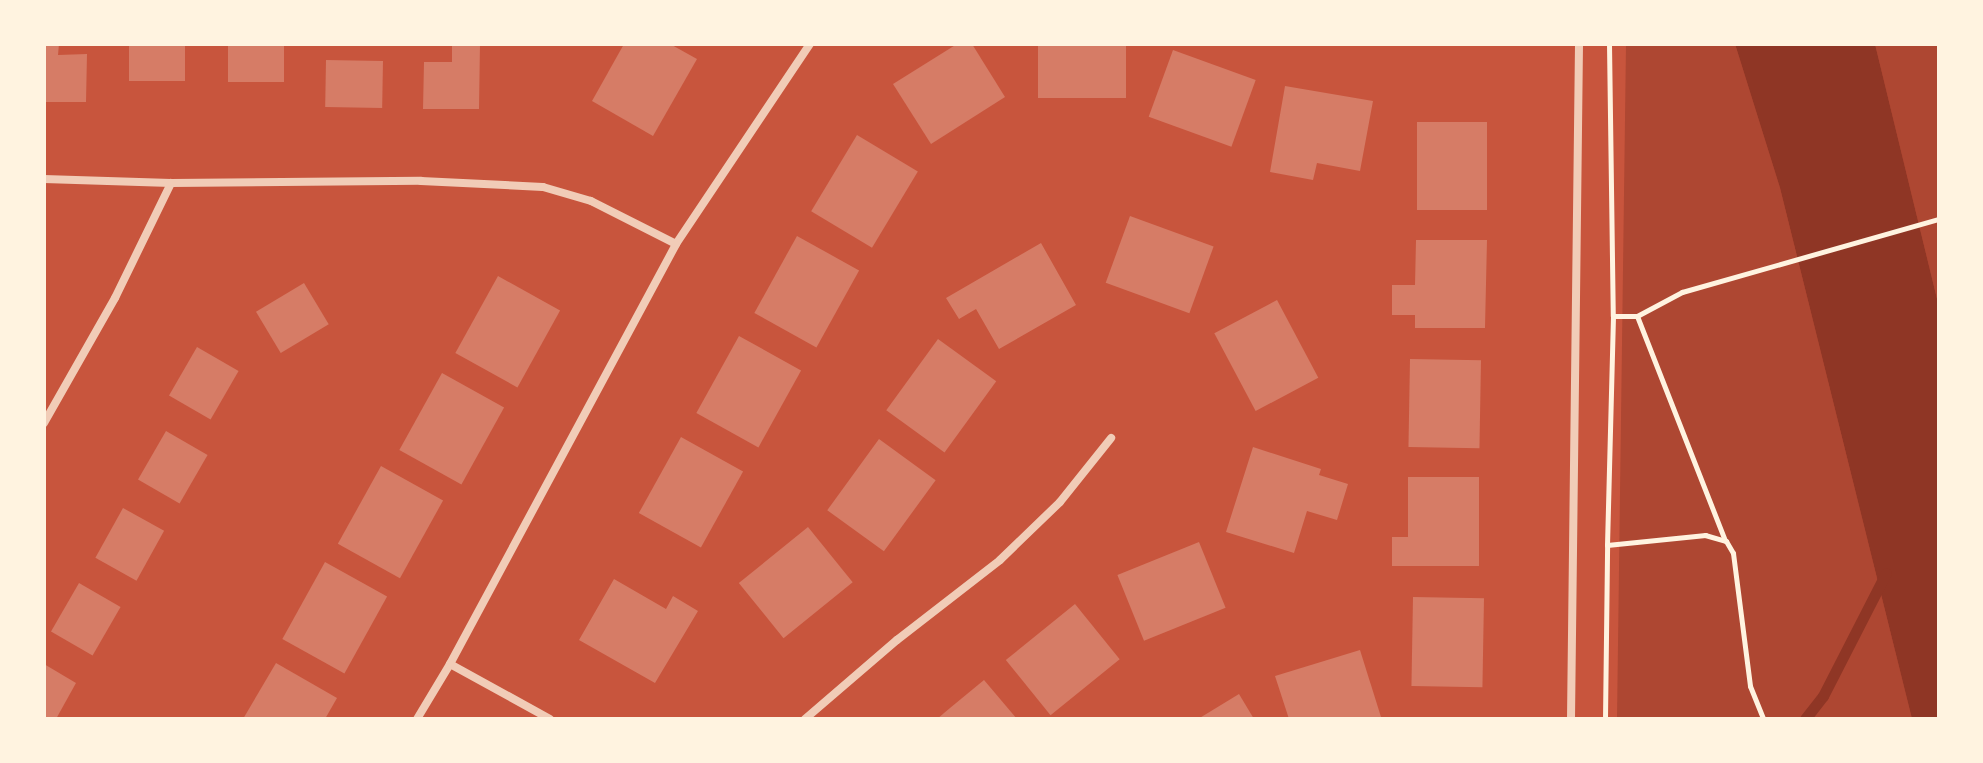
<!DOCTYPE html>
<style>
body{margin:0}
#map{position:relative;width:1983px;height:763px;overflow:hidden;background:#c8553d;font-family:Manrope,sans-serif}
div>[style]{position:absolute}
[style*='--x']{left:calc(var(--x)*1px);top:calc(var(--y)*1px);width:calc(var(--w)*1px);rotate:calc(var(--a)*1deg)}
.green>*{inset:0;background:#ae4732}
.water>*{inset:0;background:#8f3625}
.stream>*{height:11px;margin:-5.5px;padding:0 5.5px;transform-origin:5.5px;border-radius:5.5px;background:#8f3625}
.building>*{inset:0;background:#d67c66;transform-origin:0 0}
.path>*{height:5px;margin:-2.5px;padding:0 2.5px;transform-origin:2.5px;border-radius:2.5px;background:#fff3e0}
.minor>*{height:8px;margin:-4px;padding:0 4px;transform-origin:4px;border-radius:4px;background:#f1ccb7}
span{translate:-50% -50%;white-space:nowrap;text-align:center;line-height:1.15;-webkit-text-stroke:6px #fff3e0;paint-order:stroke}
.frame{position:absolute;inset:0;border:46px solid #fff3e0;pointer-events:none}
</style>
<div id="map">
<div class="green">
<div style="clip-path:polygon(1626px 44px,1735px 44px,1780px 188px,1912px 719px,1617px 719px)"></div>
<div style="clip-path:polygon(1875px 44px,1939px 44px,1939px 307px)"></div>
</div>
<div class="water">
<div style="clip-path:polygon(1735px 44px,1875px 44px,1939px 307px,1939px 719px,1912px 719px,1780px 188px)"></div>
</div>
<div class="stream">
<div style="--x:1805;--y:719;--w:29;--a:-52"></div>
<div style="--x:1823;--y:696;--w:138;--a:-62.9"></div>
</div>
<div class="building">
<div style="clip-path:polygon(44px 44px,59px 44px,58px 55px,87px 54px,86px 102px,44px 102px)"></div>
<div style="left:129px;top:44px;width:56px;height:37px"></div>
<div style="left:228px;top:44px;width:56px;height:38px"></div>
<div style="clip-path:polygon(452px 44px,480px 44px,479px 109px,423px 109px,424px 62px,452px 62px)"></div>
<div style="clip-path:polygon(624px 44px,670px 44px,697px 59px,653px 136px,592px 101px)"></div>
<div style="clip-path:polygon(957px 44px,972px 44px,1005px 97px,931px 144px,893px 84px)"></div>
<div style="left:1038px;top:44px;width:88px;height:54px"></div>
<div style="left:1173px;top:50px;width:88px;height:71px;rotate:20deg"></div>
<div style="left:326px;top:60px;width:57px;height:47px;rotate:1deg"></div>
<div style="clip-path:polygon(1285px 86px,1373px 101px,1360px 171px,1317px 163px,1313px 180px,1270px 172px)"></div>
<div style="left:1417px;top:122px;width:70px;height:88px"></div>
<div style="left:857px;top:135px;width:71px;height:89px;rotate:31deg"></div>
<div style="left:1130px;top:216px;width:89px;height:71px;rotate:20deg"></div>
<div style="left:797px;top:236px;width:71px;height:88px;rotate:29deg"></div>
<div style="clip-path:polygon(1416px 240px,1487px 240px,1485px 328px,1415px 328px,1415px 315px,1392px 315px,1392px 285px,1415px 285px)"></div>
<div style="clip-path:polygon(1041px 243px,1076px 305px,999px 349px,976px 309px,959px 319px,946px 298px)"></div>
<div style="left:498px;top:276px;width:71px;height:88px;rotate:29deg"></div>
<div style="left:304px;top:283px;width:48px;height:56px;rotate:59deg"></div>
<div style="left:1277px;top:300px;width:88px;height:71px;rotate:62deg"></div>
<div style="left:739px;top:336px;width:71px;height:88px;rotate:29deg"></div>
<div style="left:938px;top:339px;width:72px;height:88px;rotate:36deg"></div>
<div style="left:197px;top:347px;width:48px;height:56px;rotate:30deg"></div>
<div style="left:1410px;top:359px;width:71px;height:88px;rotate:1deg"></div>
<div style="left:442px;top:373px;width:71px;height:88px;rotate:29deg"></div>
<div style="left:166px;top:431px;width:48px;height:56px;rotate:30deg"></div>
<div style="left:681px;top:437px;width:71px;height:87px;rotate:29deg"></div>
<div style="left:879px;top:439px;width:70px;height:88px;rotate:36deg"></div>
<div style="clip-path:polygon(1253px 447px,1321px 469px,1319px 475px,1348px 484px,1337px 520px,1307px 511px,1294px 553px,1226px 532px)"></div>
<div style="left:381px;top:466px;width:71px;height:89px;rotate:29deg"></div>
<div style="clip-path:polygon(1408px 477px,1479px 477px,1479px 566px,1392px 566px,1392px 537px,1408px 537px)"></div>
<div style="left:123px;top:508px;width:47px;height:57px;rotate:29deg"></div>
<div style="left:808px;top:527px;width:71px;height:89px;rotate:51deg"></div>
<div style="left:1199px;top:542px;width:71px;height:88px;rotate:68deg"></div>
<div style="left:325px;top:562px;width:71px;height:88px;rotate:29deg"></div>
<div style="clip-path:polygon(614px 579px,666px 609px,673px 596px,698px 611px,655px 683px,579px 640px)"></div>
<div style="left:79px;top:583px;width:48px;height:56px;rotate:30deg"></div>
<div style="left:1413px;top:597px;width:71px;height:89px;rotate:1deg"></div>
<div style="left:1075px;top:604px;width:71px;height:89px;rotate:51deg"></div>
<div style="clip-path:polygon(1360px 650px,1381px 717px,1289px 719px,1275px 676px)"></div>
<div style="clip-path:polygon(276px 663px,337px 698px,325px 719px,243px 719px)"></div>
<div style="clip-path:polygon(44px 664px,76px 683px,56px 719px,44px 719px)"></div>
<div style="clip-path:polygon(984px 680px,1017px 719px,937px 719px,950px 708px)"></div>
<div style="clip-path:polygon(1239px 694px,1254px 719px,1198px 719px)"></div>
</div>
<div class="path">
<div style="--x:1609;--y:44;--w:272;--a:89.2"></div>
<div style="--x:1613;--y:316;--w:229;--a:91.5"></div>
<div style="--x:1607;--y:545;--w:99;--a:-5.8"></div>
<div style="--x:1705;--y:535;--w:22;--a:16"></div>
<div style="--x:1726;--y:541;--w:14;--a:60"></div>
<div style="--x:1733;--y:553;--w:134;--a:82.7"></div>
<div style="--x:1750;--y:686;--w:35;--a:68"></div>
<div style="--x:1613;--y:316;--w:24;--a:0"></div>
<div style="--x:1637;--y:316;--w:51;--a:-28.1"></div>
<div style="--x:1682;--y:292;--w:267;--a:-15.9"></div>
<div style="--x:1637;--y:316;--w:241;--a:68.6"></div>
<div style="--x:1605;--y:719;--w:174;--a:-89.3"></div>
</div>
<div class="minor">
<div style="--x:44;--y:179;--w:127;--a:1.8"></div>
<div style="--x:171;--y:183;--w:250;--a:-0.5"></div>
<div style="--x:421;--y:181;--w:122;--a:2.8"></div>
<div style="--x:543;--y:187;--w:50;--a:16.3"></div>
<div style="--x:591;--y:201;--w:95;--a:26.8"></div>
<div style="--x:44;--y:423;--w:144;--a:-60.4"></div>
<div style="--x:115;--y:298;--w:128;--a:-64"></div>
<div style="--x:450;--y:664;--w:114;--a:28.8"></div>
<div style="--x:417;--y:719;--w:64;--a:-59"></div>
<div style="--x:450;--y:664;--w:477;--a:-61.7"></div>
<div style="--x:676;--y:244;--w:241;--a:-56.2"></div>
<div style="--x:805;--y:719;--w:121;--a:-40.7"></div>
<div style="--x:897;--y:640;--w:130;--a:-37.8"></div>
<div style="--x:1000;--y:560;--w:83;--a:-44"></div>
<div style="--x:1060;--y:502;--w:82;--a:-51.4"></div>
<div style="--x:1571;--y:719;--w:675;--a:-89.32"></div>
</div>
<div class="frame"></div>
</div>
